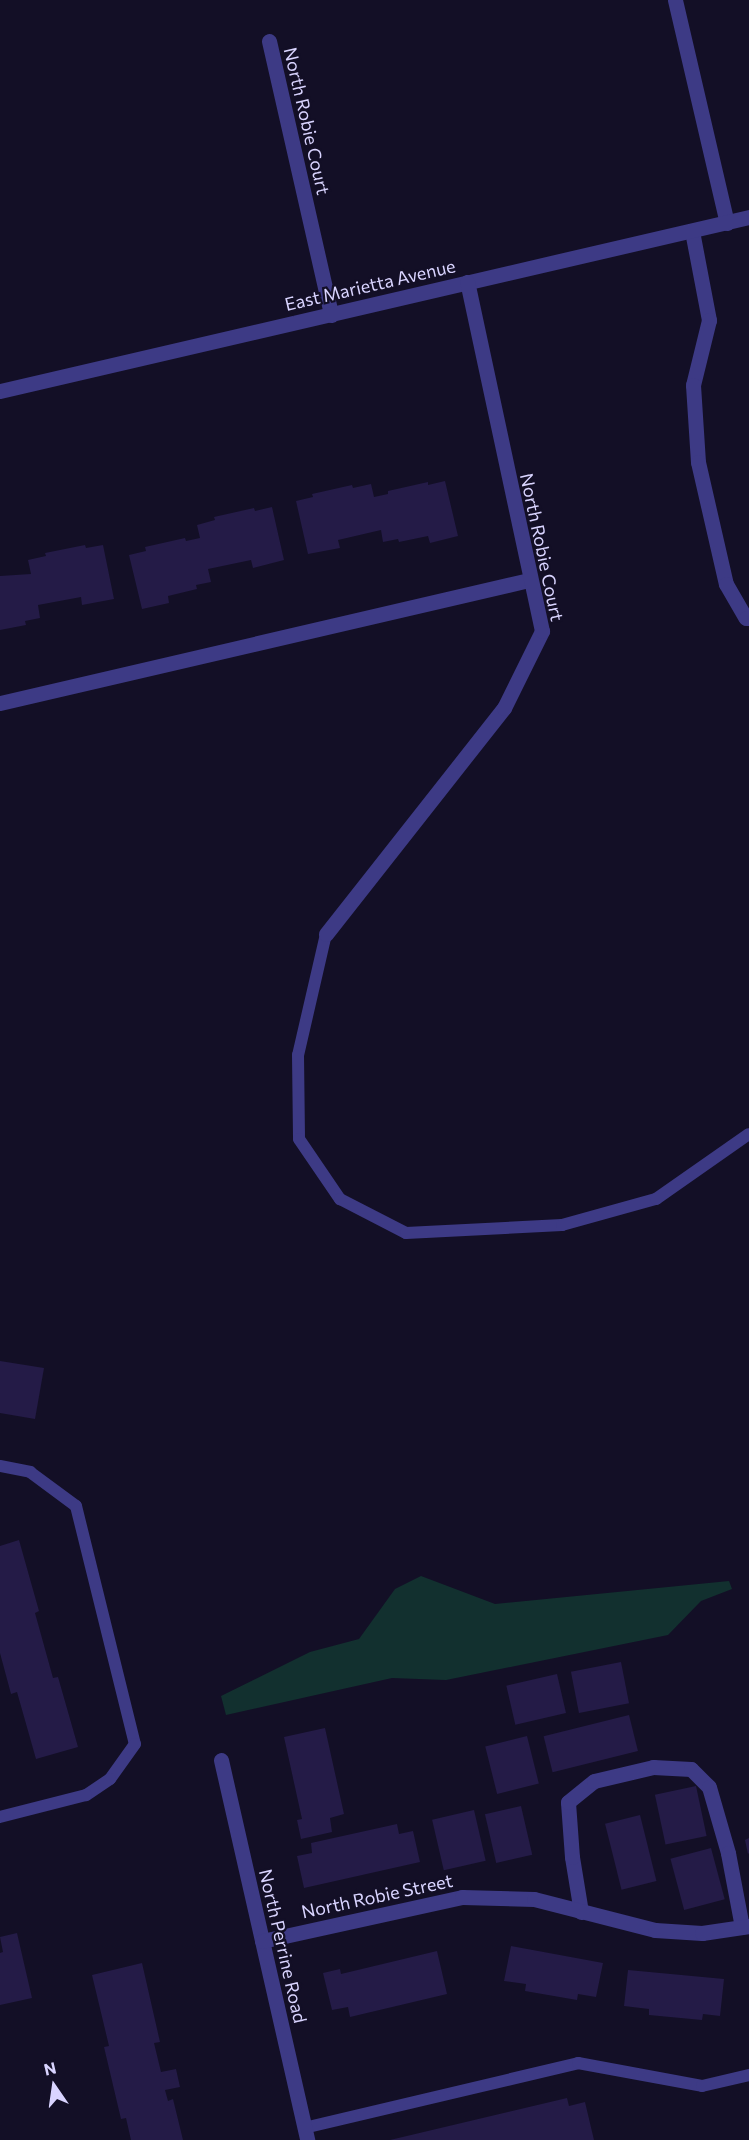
<!DOCTYPE html>
<style>
body{margin:0}
#map{position:relative;width:749px;height:2140px;overflow:hidden;background:#130f26;font-family:Commissioner,sans-serif}
div>[style]{position:absolute}
[style*='--x']{left:calc(var(--x)*1px);top:calc(var(--y)*1px);width:calc(var(--w)*1px);rotate:calc(var(--a)*1deg)}
.green>*{inset:0;background:#12302f}
.building>*{inset:0;background:#241b47;transform-origin:0 0}
.lane>*{height:12px;margin:-6px;padding:0 6px;transform-origin:6px;border-radius:6px;background:#3d3a85}
.street>*{height:15px;margin:-7.5px;padding:0 7.5px;transform-origin:7.5px;border-radius:7.5px;background:#3d3a85}
span{translate:-50% -50%;white-space:nowrap;text-align:center;line-height:1.15;-webkit-text-stroke:4.5px #130f26;paint-order:stroke}
.street-label{font-size:18px;color:#d9d4ff}
.north{position:absolute;left:24px;top:2056px;width:60px;height:60px;-webkit-text-stroke:4px #130f26;paint-order:stroke;rotate:347deg;font-size:16px;font-weight:700;line-height:24px;text-align:center;color:#d9d4ff}
.north::after{content:'';display:block;margin:auto;width:21px;height:27px;background:#d9d4ff;clip-path:polygon(50% 0,100% 100%,50% 72%,0 100%)}
</style>
<div id="map">
<div class="green">
<div style="clip-path:polygon(421px 1576px,495px 1604px,729px 1581px,732px 1589px,701px 1601px,668px 1635px,446px 1680px,392px 1678px,226px 1715px,221px 1696px,310px 1652px,359px 1639px,395px 1589px)"></div>
</div>
<div class="building">
<div style="clip-path:polygon(445px 481px,458px 536px,430px 543px,428px 536px,399px 542px,398px 539px,383px 542px,381px 530px,338px 540px,340px 548px,308px 554px,296px 501px,313px 497px,312px 494px,352px 485px,353px 488px,371px 484px,374px 497px,388px 494px,388px 491px,428px 482px,428px 485px)"></div>
<div style="clip-path:polygon(272px 507px,284px 560px,253px 568px,251px 560px,208px 569px,211px 582px,196px 585px,197px 589px,168px 596px,169px 603px,142px 609px,129px 555px,146px 551px,145px 547px,185px 538px,186px 541px,200px 538px,197px 525px,215px 520px,214px 517px,254px 508px,255px 511px)"></div>
<div style="clip-path:polygon(85px 545px,86px 548px,103px 545px,114px 599px,82px 605px,81px 597px,38px 605px,40px 618px,25px 621px,26px 625px,0 630px,0 576px,31px 574px,28px 560px,46px 556px,45px 553px)"></div>
<div style="clip-path:polygon(0 1361px,44px 1368px,35px 1419px,0 1413px)"></div>
<div style="clip-path:polygon(19px 1540px,39px 1611px,35px 1613px,53px 1678px,58px 1677px,78px 1747px,36px 1759px,17px 1692px,11px 1694px,0 1653px,0 1546px)"></div>
<div style="left:621px;top:1662px;width:42px;height:51px;rotate:79deg"></div>
<div style="left:557px;top:1674px;width:40px;height:52px;rotate:77deg"></div>
<div style="left:629px;top:1715px;width:37px;height:88px;rotate:76deg"></div>
<div style="clip-path:polygon(325px 1728px,344px 1814px,330px 1818px,332px 1832px,301px 1839px,297px 1820px,302px 1819px,284px 1737px)"></div>
<div style="left:527px;top:1736px;width:49px;height:43px;rotate:76deg"></div>
<div style="left:696px;top:1786px;width:51px;height:42px;rotate:78deg"></div>
<div style="left:521px;top:1806px;width:50px;height:37px;rotate:77deg"></div>
<div style="left:474px;top:1810px;width:52px;height:43px;rotate:77deg"></div>
<div style="left:640px;top:1815px;width:68px;height:36px;rotate:76deg"></div>
<div style="clip-path:polygon(397px 1824px,399px 1834px,413px 1831px,420px 1862px,304px 1888px,297px 1856px,312px 1853px,311px 1843px)"></div>
<div style="clip-path:polygon(749px 1838px,749px 1853px,748px 1854px,745px 1840px)"></div>
<div style="left:711px;top:1848px;width:53px;height:42px;rotate:75deg"></div>
<div style="clip-path:polygon(17px 1933px,32px 1998px,0 2005px,0 1953px,3px 1952px,0 1937px)"></div>
<div style="clip-path:polygon(511px 1946px,603px 1963px,596px 1997px,578px 1994px,577px 2000px,525px 1991px,526px 1984px,504px 1981px)"></div>
<div style="clip-path:polygon(437px 1951px,447px 1994px,350px 2017px,348px 2007px,332px 2010px,323px 1973px,340px 1969px,341px 1974px)"></div>
<div style="clip-path:polygon(142px 1963px,160px 2042px,154px 2043px,161px 2072px,176px 2069px,180px 2087px,165px 2090px,168px 2101px,173px 2099px,183px 2140px,131px 2140px,126px 2118px,121px 2119px,104px 2047px,109px 2046px,92px 1975px)"></div>
<div style="clip-path:polygon(628px 1970px,724px 1979px,720px 2016px,703px 2014px,702px 2020px,649px 2015px,649px 2009px,624px 2006px)"></div>
<div style="clip-path:polygon(567px 2098px,569px 2106px,585px 2102px,594px 2140px,390px 2140px)"></div>
</div>
<div class="lane">
<div style="--x:326;--y:934;--w:124;--a:103"></div>
<div style="--x:298;--y:1055;--w:84;--a:89.3"></div>
<div style="--x:299;--y:1139;--w:73;--a:55.7"></div>
<div style="--x:340;--y:1199;--w:74;--a:27.3"></div>
<div style="--x:406;--y:1233;--w:156;--a:-2.9"></div>
<div style="--x:562;--y:1225;--w:98;--a:-15.5"></div>
<div style="--x:656;--y:1199;--w:113;--a:-35"></div>
<div style="--x:0;--y:1466;--w:31;--a:11"></div>
<div style="--x:30;--y:1472;--w:57;--a:36.5"></div>
<div style="--x:76;--y:1506;--w:245;--a:76.1"></div>
<div style="--x:135;--y:1744;--w:43;--a:125.5"></div>
<div style="--x:110;--y:1779;--w:29;--a:146"></div>
<div style="--x:86;--y:1795;--w:89;--a:165.7"></div>
<div style="--x:304;--y:2128;--w:282;--a:-13.3"></div>
<div style="--x:578;--y:2063;--w:126;--a:10.5"></div>
<div style="--x:702;--y:2086;--w:48;--a:-13.2"></div>
</div>
<div class="street">
<div style="--x:675;--y:0;--w:229;--a:76.9"></div>
<div style="--x:269;--y:41;--w:281;--a:77.2"></div>
<div style="--x:692;--y:231;--w:91;--a:79.2"></div>
<div style="--x:709;--y:320;--w:67;--a:103.8"></div>
<div style="--x:693;--y:385;--w:77;--a:86.3"></div>
<div style="--x:698;--y:462;--w:125;--a:77.1"></div>
<div style="--x:726;--y:584;--w:39;--a:60"></div>
<div style="--x:746;--y:618;--w:3;--a:0"></div>
<div style="--x:0;--y:391;--w:769;--a:-13.08"></div>
<div style="--x:0;--y:703;--w:543;--a:-13.09"></div>
<div style="--x:326;--y:934;--w:288;--a:-51.8"></div>
<div style="--x:504;--y:708;--w:86;--a:-63.7"></div>
<div style="--x:542;--y:631;--w:357;--a:-102.1"></div>
<div style="--x:221;--y:1760;--w:390;--a:77.2"></div>
<div style="--x:581;--y:1912;--w:56;--a:-99.3"></div>
<div style="--x:572;--y:1857;--w:55;--a:-94.2"></div>
<div style="--x:568;--y:1802;--w:33;--a:-39"></div>
<div style="--x:594;--y:1781;--w:61;--a:-13.3"></div>
<div style="--x:653;--y:1767;--w:38;--a:3"></div>
<div style="--x:691;--y:1769;--w:25;--a:45"></div>
<div style="--x:709;--y:1787;--w:69;--a:73.9"></div>
<div style="--x:728;--y:1853;--w:75;--a:79.3"></div>
<div style="--x:262;--y:1941;--w:205;--a:-12.4"></div>
<div style="--x:462;--y:1897;--w:72;--a:1.6"></div>
<div style="--x:534;--y:1899;--w:125;--a:14.4"></div>
<div style="--x:655;--y:1930;--w:47;--a:3.7"></div>
<div style="--x:702;--y:1933;--w:48;--a:-8.5"></div>
</div>
<div class="street-label">
<span style="left:307px;top:121px;rotate:77deg">North Robie Court</span>
<span style="left:370px;top:285px;rotate:-13deg">East Marietta Avenue</span>
<span style="left:542px;top:547px;rotate:78deg">North Robie Court</span>
<span style="left:377px;top:1896px;rotate:-12deg">North Robie Street</span>
<span style="left:283px;top:1946px;rotate:77deg">North Perrine Road</span>
</div>
<div class="north">N</div>
</div>
